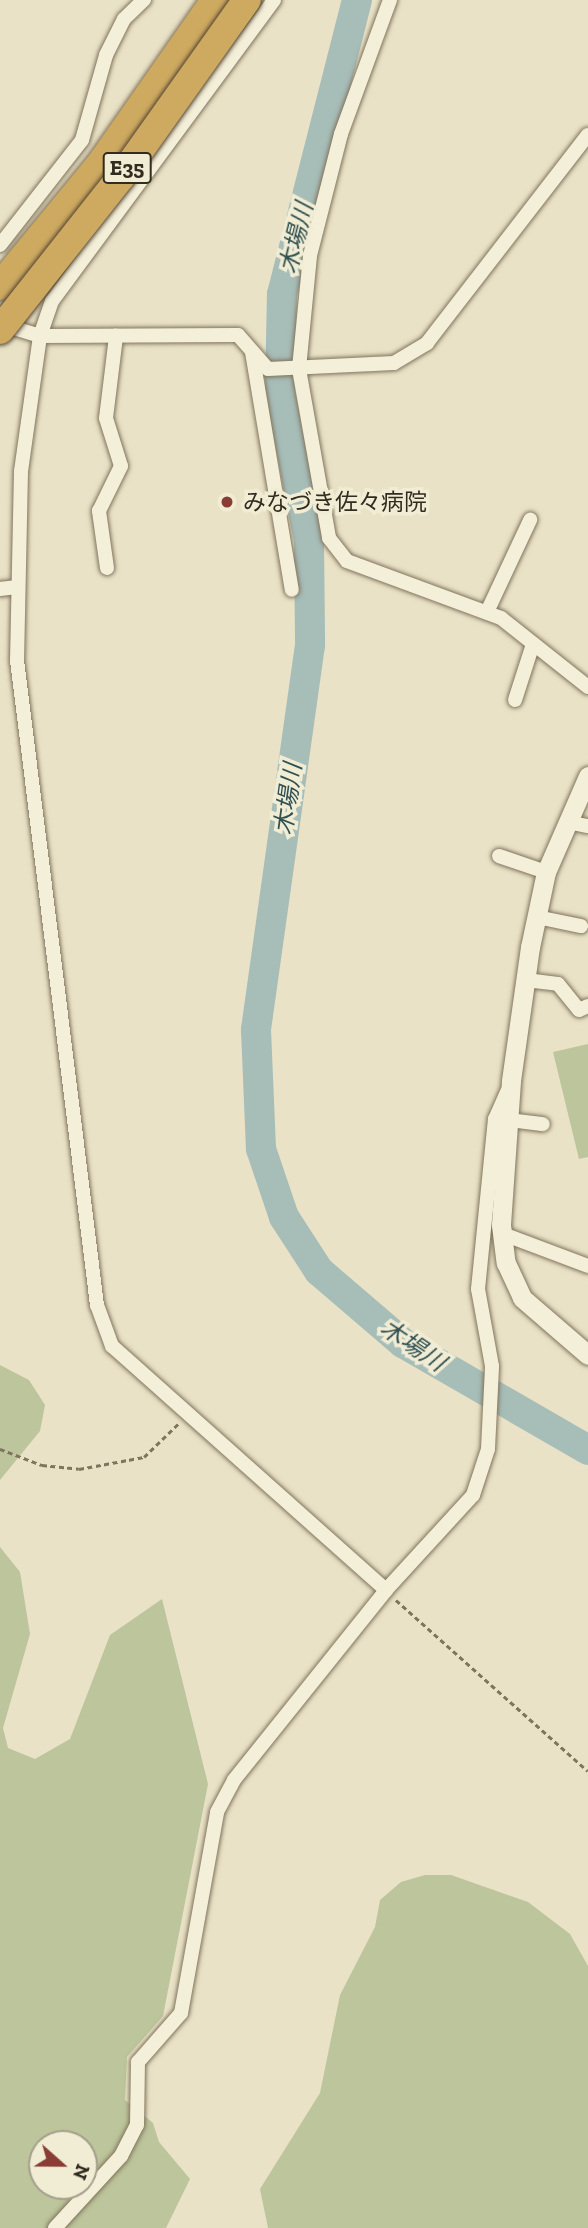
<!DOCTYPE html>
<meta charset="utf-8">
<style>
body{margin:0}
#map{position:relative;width:588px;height:2228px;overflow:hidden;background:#e9e2c6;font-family:"Zilla Slab","Noto Sans JP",serif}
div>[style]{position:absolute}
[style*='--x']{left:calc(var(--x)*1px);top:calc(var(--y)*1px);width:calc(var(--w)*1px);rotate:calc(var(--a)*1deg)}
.green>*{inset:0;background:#bcc59b}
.river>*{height:30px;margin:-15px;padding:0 15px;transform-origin:15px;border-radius:15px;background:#a6bdb8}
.path>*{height:2.5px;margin-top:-1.25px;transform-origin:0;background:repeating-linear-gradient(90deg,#81745e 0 5px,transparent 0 8.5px)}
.roads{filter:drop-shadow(0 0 2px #81745e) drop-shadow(0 0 2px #81745e)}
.minor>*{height:14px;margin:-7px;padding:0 7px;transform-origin:7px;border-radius:7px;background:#f4efd8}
.tertiary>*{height:19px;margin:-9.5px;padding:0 9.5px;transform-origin:9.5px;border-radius:9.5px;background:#f4efd8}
.motorway>*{height:28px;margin:-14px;padding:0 14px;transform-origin:14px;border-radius:14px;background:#cea960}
.bridges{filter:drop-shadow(0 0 2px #504331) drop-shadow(0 0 2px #504331)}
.motorway-bridge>*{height:28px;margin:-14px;padding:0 14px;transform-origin:14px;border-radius:14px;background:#cea960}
.dots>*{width:19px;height:19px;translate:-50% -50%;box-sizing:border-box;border:4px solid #f1ecd4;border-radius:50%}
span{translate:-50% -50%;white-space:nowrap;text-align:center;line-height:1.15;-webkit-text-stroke:7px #f1ecd4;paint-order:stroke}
.shield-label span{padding:2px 5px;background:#f1ecd4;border:2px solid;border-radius:5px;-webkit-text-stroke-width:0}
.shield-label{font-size:21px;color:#332b20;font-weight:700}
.poi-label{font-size:23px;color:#332b20}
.left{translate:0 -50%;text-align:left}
.water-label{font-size:24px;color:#315051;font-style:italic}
.north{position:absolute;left:28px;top:2130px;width:70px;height:70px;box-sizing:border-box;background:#f1ecd4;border:2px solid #a59f8c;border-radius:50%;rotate:111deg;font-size:19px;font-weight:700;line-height:28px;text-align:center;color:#332b20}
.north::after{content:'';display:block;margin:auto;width:24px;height:32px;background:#893d35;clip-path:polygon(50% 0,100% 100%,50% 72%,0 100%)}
</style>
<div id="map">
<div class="green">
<div style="clip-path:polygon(588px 1044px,588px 1157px,579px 1159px,553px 1052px)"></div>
<div style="clip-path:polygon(0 1365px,29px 1380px,45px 1405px,40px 1431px,0 1480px)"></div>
<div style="clip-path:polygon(evenodd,0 1547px,20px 1572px,30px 1634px,3px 1728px,8px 1748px,35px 1759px,70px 1739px,110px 1635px,162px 1599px,208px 1784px,163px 2016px,127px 2057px,125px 2100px,153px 2123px,159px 2142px,190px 2179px,166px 2228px,0 2228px,0 1547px,42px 2144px,84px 2144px,84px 2186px,42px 2186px,42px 2144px)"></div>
<div style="clip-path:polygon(425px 1875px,451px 1875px,528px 1902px,570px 1934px,588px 1966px,588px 2228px,268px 2228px,260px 2189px,320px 2093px,340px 1995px,375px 1927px,380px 1900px,401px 1882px)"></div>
</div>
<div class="river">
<div style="--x:357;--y:0;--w:303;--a:104.3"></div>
<div style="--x:282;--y:294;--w:98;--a:91.2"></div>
<div style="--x:280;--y:392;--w:152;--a:79"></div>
<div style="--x:309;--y:541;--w:104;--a:89.4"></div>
<div style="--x:310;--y:645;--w:389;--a:98"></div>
<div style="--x:256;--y:1030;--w:119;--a:87.6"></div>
<div style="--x:261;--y:1149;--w:72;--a:71.3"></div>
<div style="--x:284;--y:1217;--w:64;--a:57.1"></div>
<div style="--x:319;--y:1271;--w:111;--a:40.6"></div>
<div style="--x:403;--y:1343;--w:214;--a:30"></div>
</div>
<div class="path">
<div style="--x:0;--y:1449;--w:45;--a:20.9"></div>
<div style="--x:42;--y:1465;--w:37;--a:6"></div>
<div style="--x:79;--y:1469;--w:66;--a:-10.5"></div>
<div style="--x:144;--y:1457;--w:49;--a:-44.2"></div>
<div style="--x:396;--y:1600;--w:257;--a:41.7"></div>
</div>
<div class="roads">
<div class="minor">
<div style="--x:274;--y:0;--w:374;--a:126.4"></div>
<div style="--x:52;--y:301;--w:37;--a:109"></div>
<div style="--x:40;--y:336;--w:136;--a:98"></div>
<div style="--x:21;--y:471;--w:189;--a:91.2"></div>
<div style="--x:17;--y:660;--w:650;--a:82.93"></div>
<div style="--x:97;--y:1305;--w:44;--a:69.9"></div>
<div style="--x:112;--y:1346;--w:367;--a:41.7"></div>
<div style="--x:390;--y:0;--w:143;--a:110.1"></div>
<div style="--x:341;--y:134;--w:126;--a:104.3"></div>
<div style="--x:310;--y:256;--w:114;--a:95.6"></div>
<div style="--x:299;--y:369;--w:172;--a:79.9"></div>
<div style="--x:329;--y:538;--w:29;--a:52"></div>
<div style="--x:347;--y:561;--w:164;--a:20.3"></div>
<div style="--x:501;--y:618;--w:111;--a:38.4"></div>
<div style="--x:0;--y:245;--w:133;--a:-52"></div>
<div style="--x:82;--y:140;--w:88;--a:-74.2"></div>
<div style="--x:106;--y:55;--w:40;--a:-63.4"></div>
<div style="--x:124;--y:19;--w:28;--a:-44"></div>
<div style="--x:1;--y:324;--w:41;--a:17.1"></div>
<div style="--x:40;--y:336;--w:198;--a:-0.3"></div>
<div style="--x:238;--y:335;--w:45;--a:48.6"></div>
<div style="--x:268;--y:369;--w:126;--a:-2.7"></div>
<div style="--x:394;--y:363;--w:39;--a:-31"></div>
<div style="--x:427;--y:343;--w:263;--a:-52.3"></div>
<div style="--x:252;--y:352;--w:241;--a:80.5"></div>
<div style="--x:107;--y:568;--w:58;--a:-98"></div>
<div style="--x:99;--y:511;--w:50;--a:-63.9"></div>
<div style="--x:121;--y:466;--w:50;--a:-107.4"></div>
<div style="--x:106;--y:418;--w:83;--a:-83"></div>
<div style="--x:0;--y:589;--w:17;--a:-7"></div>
<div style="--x:487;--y:612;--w:102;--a:-64.9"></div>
<div style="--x:515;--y:700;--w:59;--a:-72.2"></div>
<div style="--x:567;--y:822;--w:21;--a:11"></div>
<div style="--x:499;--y:856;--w:50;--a:18.8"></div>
<div style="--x:537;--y:917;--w:45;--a:11.6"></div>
<div style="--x:526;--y:980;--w:32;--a:7"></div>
<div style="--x:558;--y:984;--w:33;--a:51"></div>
<div style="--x:579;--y:1010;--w:10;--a:-24"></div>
<div style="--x:509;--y:1120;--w:34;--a:7"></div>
<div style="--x:503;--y:1234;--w:91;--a:20.6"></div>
<div style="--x:55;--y:2228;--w:98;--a:-47.5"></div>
<div style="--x:121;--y:2156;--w:35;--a:-63"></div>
<div style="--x:137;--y:2125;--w:63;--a:-89.1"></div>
<div style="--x:138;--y:2062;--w:65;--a:-48.7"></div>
<div style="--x:181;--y:2013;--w:204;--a:-79.8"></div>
<div style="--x:217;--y:1812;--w:36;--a:-62"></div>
<div style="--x:234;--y:1780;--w:243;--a:-51.3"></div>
<div style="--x:386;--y:1590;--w:129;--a:-47.5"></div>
<div style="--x:473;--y:1495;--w:48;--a:-71.9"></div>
<div style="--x:488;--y:1449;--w:83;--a:-87.2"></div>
<div style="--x:492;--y:1366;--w:78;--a:-100.3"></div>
<div style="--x:478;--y:1289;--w:171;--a:-84.3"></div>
<div style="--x:495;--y:1119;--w:30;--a:-66"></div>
</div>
<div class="tertiary">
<div style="--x:588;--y:776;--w:105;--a:113.6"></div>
<div style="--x:546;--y:872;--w:77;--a:102"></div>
<div style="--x:530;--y:947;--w:135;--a:98.1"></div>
<div style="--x:511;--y:1081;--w:144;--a:94"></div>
<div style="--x:501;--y:1225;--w:38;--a:83"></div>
<div style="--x:506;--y:1263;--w:38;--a:65"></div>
<div style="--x:522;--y:1298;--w:87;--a:40.8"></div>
</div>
<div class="motorway">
<div style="--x:0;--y:286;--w:159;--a:-50.6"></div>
<div style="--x:101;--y:163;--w:199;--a:-55"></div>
</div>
</div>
<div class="bridges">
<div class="motorway-bridge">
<div style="--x:0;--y:330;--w:195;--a:-51.7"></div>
<div style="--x:121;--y:177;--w:217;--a:-54.6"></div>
</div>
</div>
<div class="dots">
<div style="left:227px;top:502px;background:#893d35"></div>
</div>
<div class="shield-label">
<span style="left:127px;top:168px">E35</span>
</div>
<div class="poi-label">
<span class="left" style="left:243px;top:502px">みなづき佐々病院</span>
</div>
<div class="water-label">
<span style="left:296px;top:238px;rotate:-76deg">木場川</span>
<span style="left:288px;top:799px;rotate:-82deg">木場川</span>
<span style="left:413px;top:1345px;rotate:34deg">木場川</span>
</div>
<div class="north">N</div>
</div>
